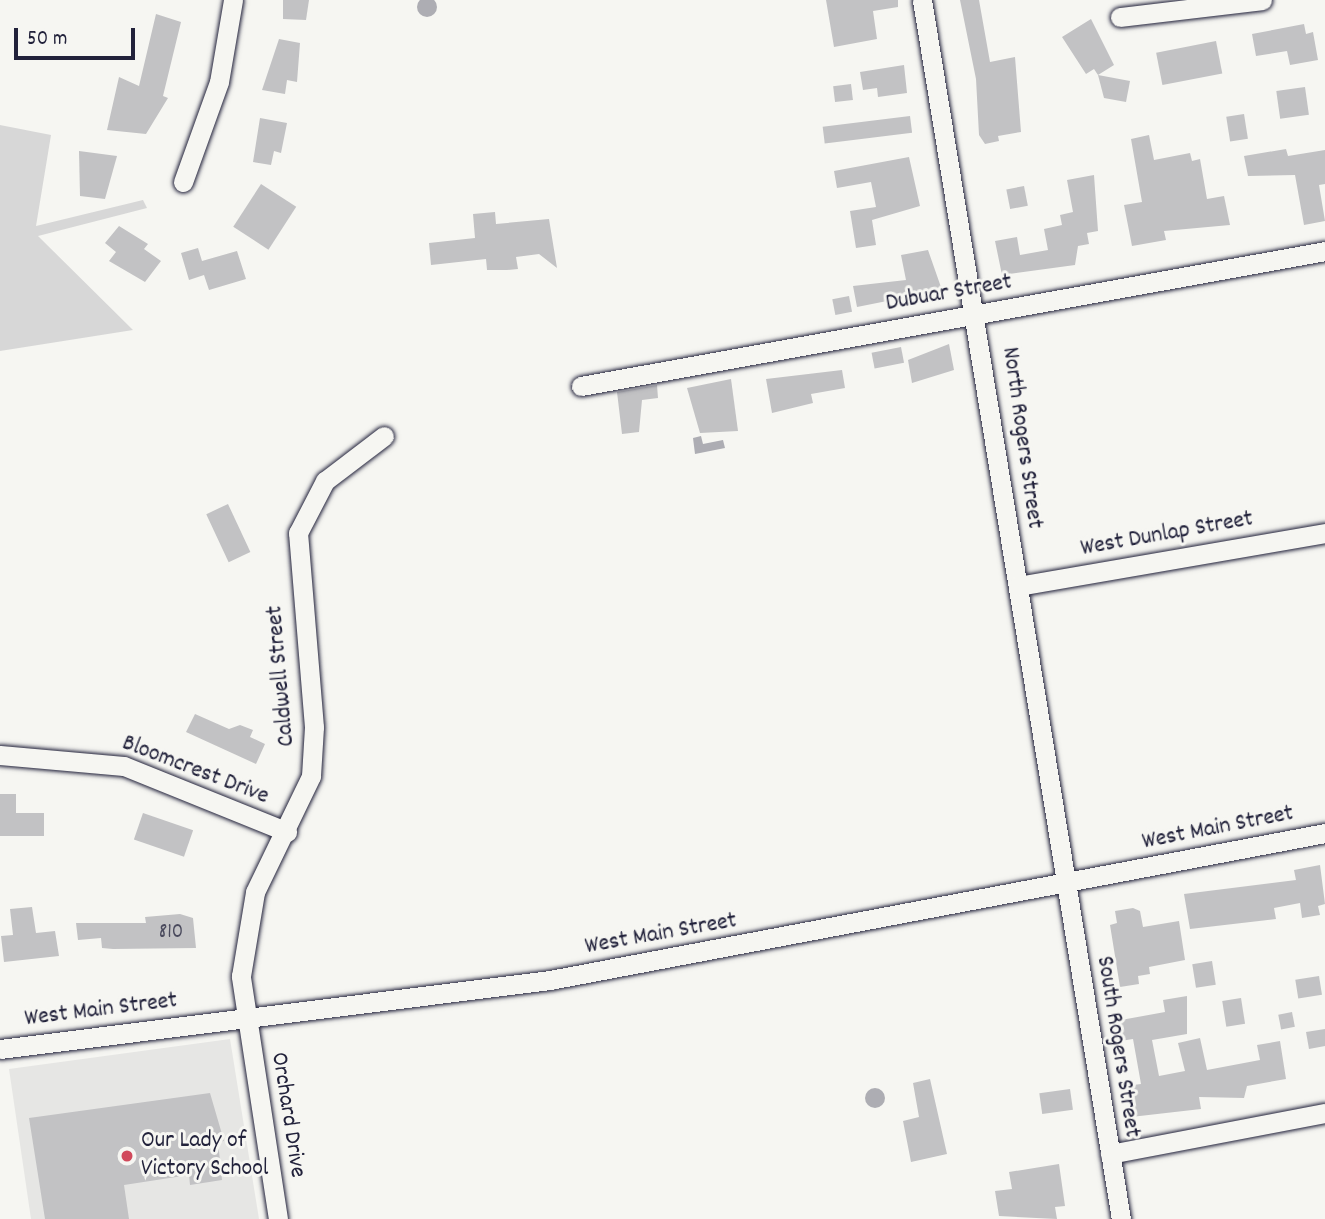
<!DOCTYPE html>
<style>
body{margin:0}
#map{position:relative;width:1325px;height:1219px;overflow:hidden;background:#f6f6f2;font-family:Dekko,sans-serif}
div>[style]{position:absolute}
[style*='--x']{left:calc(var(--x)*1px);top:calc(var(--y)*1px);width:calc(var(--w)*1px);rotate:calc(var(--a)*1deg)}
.built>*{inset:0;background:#e6e6e4}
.green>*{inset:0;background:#d7d7d7}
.water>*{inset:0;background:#adadb3}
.round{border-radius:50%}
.building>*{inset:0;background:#c2c2c4;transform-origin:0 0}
.roads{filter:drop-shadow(0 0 2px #22223b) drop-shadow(0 0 2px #22223b)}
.street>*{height:19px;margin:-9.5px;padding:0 9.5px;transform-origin:9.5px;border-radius:9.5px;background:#f6f6f2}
.dots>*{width:19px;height:19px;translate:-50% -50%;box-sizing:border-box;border:4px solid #f6f6f2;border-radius:50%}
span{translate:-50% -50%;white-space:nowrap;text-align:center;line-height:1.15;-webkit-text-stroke:6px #f6f6f2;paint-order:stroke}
.number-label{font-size:21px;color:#4a4a5d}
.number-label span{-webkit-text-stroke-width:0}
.street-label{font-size:24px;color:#22223b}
.poi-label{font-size:24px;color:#22223b}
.left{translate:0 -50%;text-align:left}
.scale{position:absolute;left:14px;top:28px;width:121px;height:32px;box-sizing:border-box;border:4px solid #22223b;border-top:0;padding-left:9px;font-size:21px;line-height:24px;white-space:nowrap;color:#22223b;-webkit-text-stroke:5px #f6f6f2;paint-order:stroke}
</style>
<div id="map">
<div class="built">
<div style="clip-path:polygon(230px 1039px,259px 1219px,31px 1219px,9px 1069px)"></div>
</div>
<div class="green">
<div style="clip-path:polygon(0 125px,51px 135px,36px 226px,143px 200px,147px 208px,38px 236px,133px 330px,0 351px)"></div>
</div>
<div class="water">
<div class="round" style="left:417px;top:-3px;width:20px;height:20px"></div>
<div style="clip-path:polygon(701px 436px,703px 444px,723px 440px,725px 448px,695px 454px,693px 438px)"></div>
<div class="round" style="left:865px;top:1088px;width:20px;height:20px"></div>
</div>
<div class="building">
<div style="clip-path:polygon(283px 0,309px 0,306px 20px,283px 19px)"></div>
<div style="clip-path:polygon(826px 0,898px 0,898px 7px,873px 11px,877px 39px,834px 47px)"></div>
<div style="clip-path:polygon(960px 0,979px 0,990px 62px,1015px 57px,1021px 132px,998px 136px,999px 141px,985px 144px,979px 135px,976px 79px)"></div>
<div style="clip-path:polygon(156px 14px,181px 22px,163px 96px,168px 98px,146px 134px,107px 130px,119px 77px,139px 86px)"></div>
<div style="clip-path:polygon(1091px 19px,1114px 65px,1098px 75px,1094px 69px,1086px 74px,1062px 37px)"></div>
<div style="clip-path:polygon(1304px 24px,1306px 34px,1313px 32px,1318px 60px,1290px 65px,1287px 51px,1256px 56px,1252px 34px)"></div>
<div style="clip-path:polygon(279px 39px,300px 43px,297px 82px,287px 80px,285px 94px,262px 90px)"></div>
<div style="left:1216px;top:41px;width:33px;height:61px;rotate:79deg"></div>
<div style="clip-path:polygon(904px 65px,907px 93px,878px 97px,877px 88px,863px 90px,860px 72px)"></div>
<div style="clip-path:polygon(1098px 75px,1130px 81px,1126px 102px,1104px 98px)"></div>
<div style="left:851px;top:84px;width:16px;height:18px;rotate:83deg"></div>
<div style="left:1305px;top:87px;width:28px;height:29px;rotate:82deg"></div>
<div style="left:1244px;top:114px;width:25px;height:18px;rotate:81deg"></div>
<div style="left:910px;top:116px;width:17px;height:88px;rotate:83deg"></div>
<div style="clip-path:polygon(260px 118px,287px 123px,281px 153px,274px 151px,271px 165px,253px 162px)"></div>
<div style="clip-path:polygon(1149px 135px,1154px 160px,1190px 153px,1192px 161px,1200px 159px,1207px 199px,1224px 196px,1230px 225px,1164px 231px,1166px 240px,1132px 246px,1124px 205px,1142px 202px,1131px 139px)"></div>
<div style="clip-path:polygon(1286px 149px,1288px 156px,1325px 150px,1325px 184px,1319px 185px,1325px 221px,1304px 225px,1295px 175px,1248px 176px,1244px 156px)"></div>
<div style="clip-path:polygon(79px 151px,117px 156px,105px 199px,80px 196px)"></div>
<div style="clip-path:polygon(909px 157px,920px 206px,872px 220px,876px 245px,856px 248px,850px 211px,876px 207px,871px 182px,837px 188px,834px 171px)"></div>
<div style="clip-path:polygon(1094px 175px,1098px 231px,1087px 233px,1089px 244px,1078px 246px,1075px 265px,1002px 275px,995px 241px,1017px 237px,1020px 255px,1048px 250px,1044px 229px,1062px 225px,1060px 215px,1073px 212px,1067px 180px)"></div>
<div style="left:261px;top:184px;width:42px;height:51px;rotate:33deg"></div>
<div style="left:1024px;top:186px;width:20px;height:18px;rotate:79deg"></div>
<div style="clip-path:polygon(495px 212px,496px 224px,549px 219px,557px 268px,539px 254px,516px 257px,518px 269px,507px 270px,487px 270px,486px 259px,431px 265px,429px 243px,475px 238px,473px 214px)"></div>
<div style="clip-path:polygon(119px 226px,148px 244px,144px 249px,161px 261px,145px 282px,109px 261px,116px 252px,105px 243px)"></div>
<div style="clip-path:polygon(198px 248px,202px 261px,237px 251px,246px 279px,209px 290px,204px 275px,189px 280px,181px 253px)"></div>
<div style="clip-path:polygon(928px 250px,942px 290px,857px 307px,853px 286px,906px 280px,901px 255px)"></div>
<div style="left:849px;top:296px;width:16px;height:17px;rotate:79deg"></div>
<div style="clip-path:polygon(949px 344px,954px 370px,912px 383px,908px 360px)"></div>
<div style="left:901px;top:347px;width:16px;height:30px;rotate:79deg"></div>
<div style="clip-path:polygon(842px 370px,845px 388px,811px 394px,813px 403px,772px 413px,766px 379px)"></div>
<div style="clip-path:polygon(731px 379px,738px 431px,700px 433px,687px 388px)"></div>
<div style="clip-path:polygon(657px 385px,658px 398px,642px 400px,639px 432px,622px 434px,617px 392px)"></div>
<div style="left:228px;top:504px;width:53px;height:24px;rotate:65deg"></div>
<div style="clip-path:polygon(195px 714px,229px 729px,240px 725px,253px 730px,250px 737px,265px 744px,256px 764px,186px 732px)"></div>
<div style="clip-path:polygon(0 794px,16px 794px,16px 813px,44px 813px,44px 836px,0 836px)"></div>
<div style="left:143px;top:813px;width:53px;height:28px;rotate:19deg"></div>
<div style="clip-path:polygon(1320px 865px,1325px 904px,1318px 906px,1320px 915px,1302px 918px,1300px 903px,1274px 908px,1276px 919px,1190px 929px,1184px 894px,1296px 880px,1294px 870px)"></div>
<div style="clip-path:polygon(32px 907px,36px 933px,55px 931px,59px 956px,4px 962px,1px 936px,13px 935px,10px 909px)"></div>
<div style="clip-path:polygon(1133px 908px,1140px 911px,1143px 927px,1179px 921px,1185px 960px,1149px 967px,1150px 974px,1138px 976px,1139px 984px,1120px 987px,1110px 925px,1117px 923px,1115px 911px)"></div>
<div style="clip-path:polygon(180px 914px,193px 918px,196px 948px,113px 949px,102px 948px,101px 938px,78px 940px,76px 923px,146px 923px,145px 917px)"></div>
<div style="left:1212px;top:961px;width:24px;height:20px;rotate:81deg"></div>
<div style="left:1319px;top:976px;width:19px;height:24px;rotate:81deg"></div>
<div style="clip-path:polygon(1187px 996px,1187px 1034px,1152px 1040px,1159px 1076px,1185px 1071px,1178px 1043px,1200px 1038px,1207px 1070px,1260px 1060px,1257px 1045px,1280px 1041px,1286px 1079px,1247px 1086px,1244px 1098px,1199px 1097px,1201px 1109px,1131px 1117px,1125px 1086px,1141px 1084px,1133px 1039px,1114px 1042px,1110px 1022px,1165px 1012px,1163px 1000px)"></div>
<div style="left:1241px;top:998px;width:26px;height:19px;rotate:81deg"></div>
<div style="left:1292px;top:1012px;width:15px;height:14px;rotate:79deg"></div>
<div style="clip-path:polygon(1325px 1029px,1325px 1046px,1309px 1049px,1306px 1032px)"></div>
<div style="clip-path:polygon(930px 1079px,947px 1154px,911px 1162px,903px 1121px,919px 1117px,913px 1083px)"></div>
<div style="left:1070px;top:1089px;width:21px;height:31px;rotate:82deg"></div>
<div style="clip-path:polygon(210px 1093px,224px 1141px,218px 1142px,222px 1180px,190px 1185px,189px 1175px,124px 1185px,129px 1219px,45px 1219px,29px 1118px)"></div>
<div style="clip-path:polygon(1059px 1164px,1065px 1206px,1055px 1207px,1057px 1219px,999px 1216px,995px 1191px,1012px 1189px,1009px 1172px)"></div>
</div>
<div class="roads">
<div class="street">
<div style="--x:922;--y:0;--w:1235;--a:80.73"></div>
<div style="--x:1120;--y:17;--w:143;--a:-6.8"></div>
<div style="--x:183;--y:182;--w:106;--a:-70.2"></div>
<div style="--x:219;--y:82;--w:83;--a:-80.3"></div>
<div style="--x:581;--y:386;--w:756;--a:-10.28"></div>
<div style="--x:1018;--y:586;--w:312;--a:-9.8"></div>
<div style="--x:0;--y:755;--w:124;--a:5.1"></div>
<div style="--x:124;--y:766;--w:176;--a:22"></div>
<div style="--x:0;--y:1049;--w:554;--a:-7.15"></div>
<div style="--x:550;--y:980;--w:789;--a:-10.74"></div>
<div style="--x:1110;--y:1154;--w:219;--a:-10.8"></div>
<div style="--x:278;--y:1219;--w:246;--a:-98.7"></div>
<div style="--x:241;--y:976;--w:85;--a:-80.5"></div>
<div style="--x:255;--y:892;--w:129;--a:-64.2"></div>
<div style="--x:311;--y:776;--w:49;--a:-86.5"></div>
<div style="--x:314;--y:727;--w:195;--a:-94.7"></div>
<div style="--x:298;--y:533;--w:59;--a:-62.6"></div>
<div style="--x:325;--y:481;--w:74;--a:-37.3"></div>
</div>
</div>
<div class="dots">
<div style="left:127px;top:1156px;background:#d1495b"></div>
</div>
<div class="number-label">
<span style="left:171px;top:933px">810</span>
</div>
<div class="street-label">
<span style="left:949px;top:294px;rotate:-10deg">Dubuar Street</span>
<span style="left:1021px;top:438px;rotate:82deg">North Rogers Street</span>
<span style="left:1167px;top:535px;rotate:-10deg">West Dunlap Street</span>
<span style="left:282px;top:676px;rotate:-95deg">Caldwell Street</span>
<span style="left:195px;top:771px;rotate:21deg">Bloomcrest Drive</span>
<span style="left:1218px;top:829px;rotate:-11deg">West Main Street</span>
<span style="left:661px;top:935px;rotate:-10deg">West Main Street</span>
<span style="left:101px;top:1011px;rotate:-7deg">West Main Street</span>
<span style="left:1117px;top:1047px;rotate:81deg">South Rogers Street</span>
<span style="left:287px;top:1115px;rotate:81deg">Orchard Drive</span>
</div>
<div class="poi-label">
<span class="left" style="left:141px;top:1156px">Our Lady of<br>Victory School</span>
</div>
<div class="scale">50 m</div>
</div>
